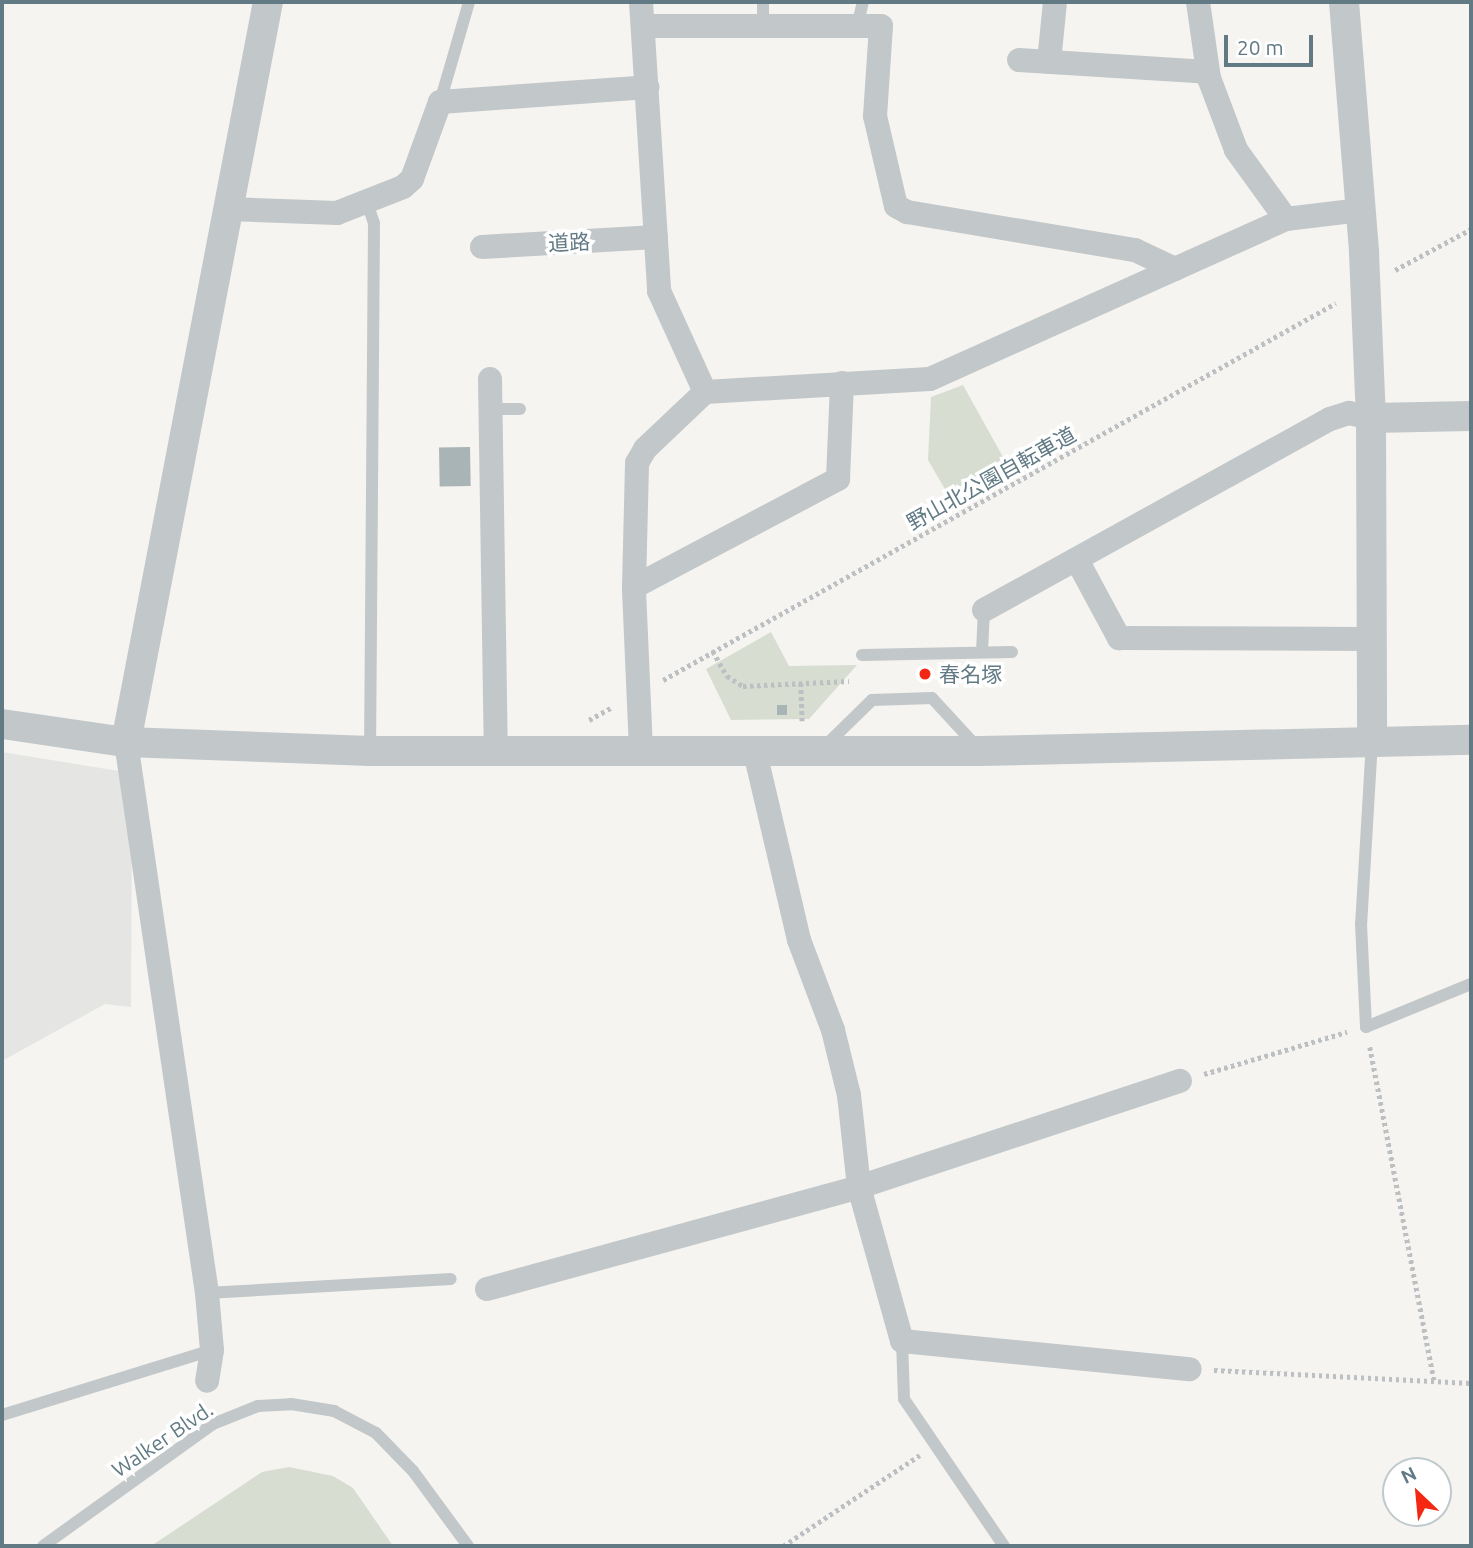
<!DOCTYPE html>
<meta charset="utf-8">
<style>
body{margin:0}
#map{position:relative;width:1473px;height:1548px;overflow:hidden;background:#f5f4f0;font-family:Ubuntu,"Noto Sans JP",sans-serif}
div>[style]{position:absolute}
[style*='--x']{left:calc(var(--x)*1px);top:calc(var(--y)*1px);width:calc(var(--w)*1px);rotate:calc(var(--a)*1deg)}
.built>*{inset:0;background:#e5e6e4}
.green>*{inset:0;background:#d7ddd1}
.building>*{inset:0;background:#a8b4b6;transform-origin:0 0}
.path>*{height:4.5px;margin-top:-2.25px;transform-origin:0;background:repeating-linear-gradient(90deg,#bdc0c2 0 3.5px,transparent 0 7px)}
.service>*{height:12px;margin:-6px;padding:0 6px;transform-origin:6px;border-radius:6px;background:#c2c7c9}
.minor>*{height:24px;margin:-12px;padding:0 12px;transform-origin:12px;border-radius:12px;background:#c2c7c9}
.tertiary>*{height:30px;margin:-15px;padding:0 15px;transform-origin:15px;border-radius:15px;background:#c2c7c9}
.dots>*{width:19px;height:19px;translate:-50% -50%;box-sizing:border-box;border:4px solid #fff;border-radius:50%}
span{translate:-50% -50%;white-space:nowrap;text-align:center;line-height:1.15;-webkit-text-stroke:7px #fff;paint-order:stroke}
.street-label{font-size:21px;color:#617a84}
.poi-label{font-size:21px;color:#617a84}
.left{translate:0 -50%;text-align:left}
.frame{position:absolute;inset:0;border:4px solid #617a84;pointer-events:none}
.north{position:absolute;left:1382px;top:1457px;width:70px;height:70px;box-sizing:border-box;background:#fff;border:2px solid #c0cace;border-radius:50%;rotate:334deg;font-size:19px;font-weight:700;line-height:28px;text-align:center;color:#617a84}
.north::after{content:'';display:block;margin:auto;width:24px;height:32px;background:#f32712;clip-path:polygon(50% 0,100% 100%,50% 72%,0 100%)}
.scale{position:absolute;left:1224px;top:35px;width:89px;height:32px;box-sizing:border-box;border:4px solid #617a84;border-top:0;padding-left:9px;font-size:21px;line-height:24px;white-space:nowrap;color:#617a84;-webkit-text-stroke:5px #fff;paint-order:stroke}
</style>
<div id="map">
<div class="built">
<div style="clip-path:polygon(2px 752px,119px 771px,132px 830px,131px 1007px,105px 1004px,2px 1061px)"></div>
</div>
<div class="green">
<div style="clip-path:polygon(963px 385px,1013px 475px,956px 508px,928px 460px,931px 397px)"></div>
<div style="clip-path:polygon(771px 632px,789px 666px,857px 665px,809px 719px,731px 720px,706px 669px)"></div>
<div style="clip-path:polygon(289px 1467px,333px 1476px,353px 1488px,393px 1546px,151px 1546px,262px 1472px)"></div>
</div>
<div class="building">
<div style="left:470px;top:447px;width:39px;height:31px;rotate:89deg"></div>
<div style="left:777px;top:705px;width:10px;height:10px"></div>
</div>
<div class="path">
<div style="--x:1395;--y:270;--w:86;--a:-28.3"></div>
<div style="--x:713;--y:651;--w:29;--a:61"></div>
<div style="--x:727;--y:676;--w:19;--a:32"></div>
<div style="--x:743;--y:686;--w:106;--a:-2.7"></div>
<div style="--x:663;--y:680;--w:771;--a:-29.26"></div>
<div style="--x:801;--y:683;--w:38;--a:88"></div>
<div style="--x:589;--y:720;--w:26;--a:-29"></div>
<div style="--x:1370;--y:1047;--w:339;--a:79.1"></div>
<div style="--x:1204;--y:1074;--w:149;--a:-16.4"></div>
<div style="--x:1214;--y:1370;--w:257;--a:2.9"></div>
<div style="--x:783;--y:1546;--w:164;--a:-33.6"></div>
</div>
<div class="service">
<div style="--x:763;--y:2;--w:23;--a:90"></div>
<div style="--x:857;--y:26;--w:25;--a:-76"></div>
<div style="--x:440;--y:102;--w:104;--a:-73.8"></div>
<div style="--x:367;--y:202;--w:22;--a:72"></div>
<div style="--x:374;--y:223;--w:527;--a:90.43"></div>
<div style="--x:491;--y:409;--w:29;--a:0"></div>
<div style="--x:982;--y:652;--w:42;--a:-87.3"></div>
<div style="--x:862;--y:655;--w:150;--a:-1.1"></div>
<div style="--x:1372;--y:741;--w:183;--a:93.4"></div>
<div style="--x:1361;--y:924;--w:103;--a:87.2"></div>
<div style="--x:1366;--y:1027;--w:113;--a:-22.3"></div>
<div style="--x:824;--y:747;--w:67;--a:-44.4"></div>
<div style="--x:872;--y:700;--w:60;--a:-1.9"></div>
<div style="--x:932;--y:698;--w:68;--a:47.4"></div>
<div style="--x:207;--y:1293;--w:244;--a:-3.3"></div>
<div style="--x:902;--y:1341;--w:58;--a:88"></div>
<div style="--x:904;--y:1399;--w:178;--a:55.8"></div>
<div style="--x:2;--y:1415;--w:220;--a:-17.2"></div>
<div style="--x:43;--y:1546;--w:209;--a:-35.7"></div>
<div style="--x:213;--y:1424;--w:48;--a:-21.8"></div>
<div style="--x:258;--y:1406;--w:33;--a:-3"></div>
<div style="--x:291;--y:1404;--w:44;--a:9.2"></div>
<div style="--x:334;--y:1411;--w:47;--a:27.6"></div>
<div style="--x:376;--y:1433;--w:53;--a:45.8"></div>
<div style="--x:413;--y:1471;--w:93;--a:53.7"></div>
</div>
<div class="minor">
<div style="--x:641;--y:2;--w:290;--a:86.4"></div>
<div style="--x:659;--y:291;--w:111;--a:65.5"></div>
<div style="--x:1198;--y:2;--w:77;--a:81.8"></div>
<div style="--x:1209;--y:78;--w:77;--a:69.4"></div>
<div style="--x:1236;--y:150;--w:85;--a:54.1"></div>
<div style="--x:643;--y:26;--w:238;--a:0"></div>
<div style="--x:881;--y:26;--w:90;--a:93.8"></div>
<div style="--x:875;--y:116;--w:92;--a:76.9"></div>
<div style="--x:896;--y:206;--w:13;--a:29"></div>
<div style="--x:907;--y:212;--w:231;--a:9.5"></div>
<div style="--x:1135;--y:250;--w:44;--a:25.4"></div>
<div style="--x:1019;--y:60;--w:189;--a:3.6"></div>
<div style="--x:1049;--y:62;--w:60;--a:-84.3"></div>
<div style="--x:229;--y:209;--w:108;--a:2.1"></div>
<div style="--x:337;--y:213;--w:71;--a:-21.5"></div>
<div style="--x:403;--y:187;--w:12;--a:-42"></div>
<div style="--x:412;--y:179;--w:82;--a:-70"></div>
<div style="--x:440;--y:102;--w:208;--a:-4.1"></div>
<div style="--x:482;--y:247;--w:174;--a:-3.3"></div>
<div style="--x:490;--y:379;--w:371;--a:89.1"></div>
<div style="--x:1077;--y:560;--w:89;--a:61.7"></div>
<div style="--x:1119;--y:638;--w:252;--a:0.2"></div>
<div style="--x:634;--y:587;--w:231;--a:-27.9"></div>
<div style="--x:838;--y:479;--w:96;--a:-87.6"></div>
<div style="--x:984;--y:610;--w:395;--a:-28.9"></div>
<div style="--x:1330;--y:419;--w:20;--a:-18"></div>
<div style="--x:1349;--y:413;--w:23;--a:13"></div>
<div style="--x:126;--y:742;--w:557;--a:81.64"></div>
<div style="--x:207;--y:1293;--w:57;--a:85"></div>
<div style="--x:212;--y:1350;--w:31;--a:99"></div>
<div style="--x:754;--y:748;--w:197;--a:76.8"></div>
<div style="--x:799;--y:940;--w:96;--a:69.3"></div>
<div style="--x:833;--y:1030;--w:67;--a:76.2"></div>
<div style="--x:849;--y:1095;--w:93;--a:83.8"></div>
<div style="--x:859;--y:1187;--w:160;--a:74.4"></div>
<div style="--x:902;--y:1341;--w:289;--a:5.6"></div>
<div style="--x:641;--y:750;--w:163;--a:-92.5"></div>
<div style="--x:634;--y:587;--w:124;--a:-88.6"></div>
<div style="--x:637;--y:463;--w:16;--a:-60"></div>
<div style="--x:645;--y:449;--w:83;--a:-43.5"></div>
<div style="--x:705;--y:392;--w:225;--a:-3.3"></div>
<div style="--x:930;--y:379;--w:390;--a:-24.2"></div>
<div style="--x:1286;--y:219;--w:75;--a:-6.9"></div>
<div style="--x:487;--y:1289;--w:386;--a:-15.3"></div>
<div style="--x:859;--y:1187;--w:338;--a:-18.3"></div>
</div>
<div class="tertiary">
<div style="--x:1344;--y:2;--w:252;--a:85.4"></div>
<div style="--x:1364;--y:253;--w:165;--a:87.6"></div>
<div style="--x:1371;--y:418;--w:323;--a:89.8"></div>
<div style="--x:1371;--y:418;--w:100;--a:-1.1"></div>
<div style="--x:2;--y:724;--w:125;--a:8.3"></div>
<div style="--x:126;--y:742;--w:244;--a:2.1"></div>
<div style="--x:370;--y:751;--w:610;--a:0"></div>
<div style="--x:980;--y:751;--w:491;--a:-1.3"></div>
<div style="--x:126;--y:742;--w:754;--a:-79.14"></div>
</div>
<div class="dots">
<div style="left:925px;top:674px;background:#f32712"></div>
</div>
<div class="street-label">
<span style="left:569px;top:242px;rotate:-3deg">道路</span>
<span style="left:991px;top:478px;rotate:-29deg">野山北公園自転車道</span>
<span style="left:162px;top:1439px;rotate:-34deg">Walker Blvd.</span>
</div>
<div class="poi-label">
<span class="left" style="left:939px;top:674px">春名塚</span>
</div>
<div class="frame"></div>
<div class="north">N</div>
<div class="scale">20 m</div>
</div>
